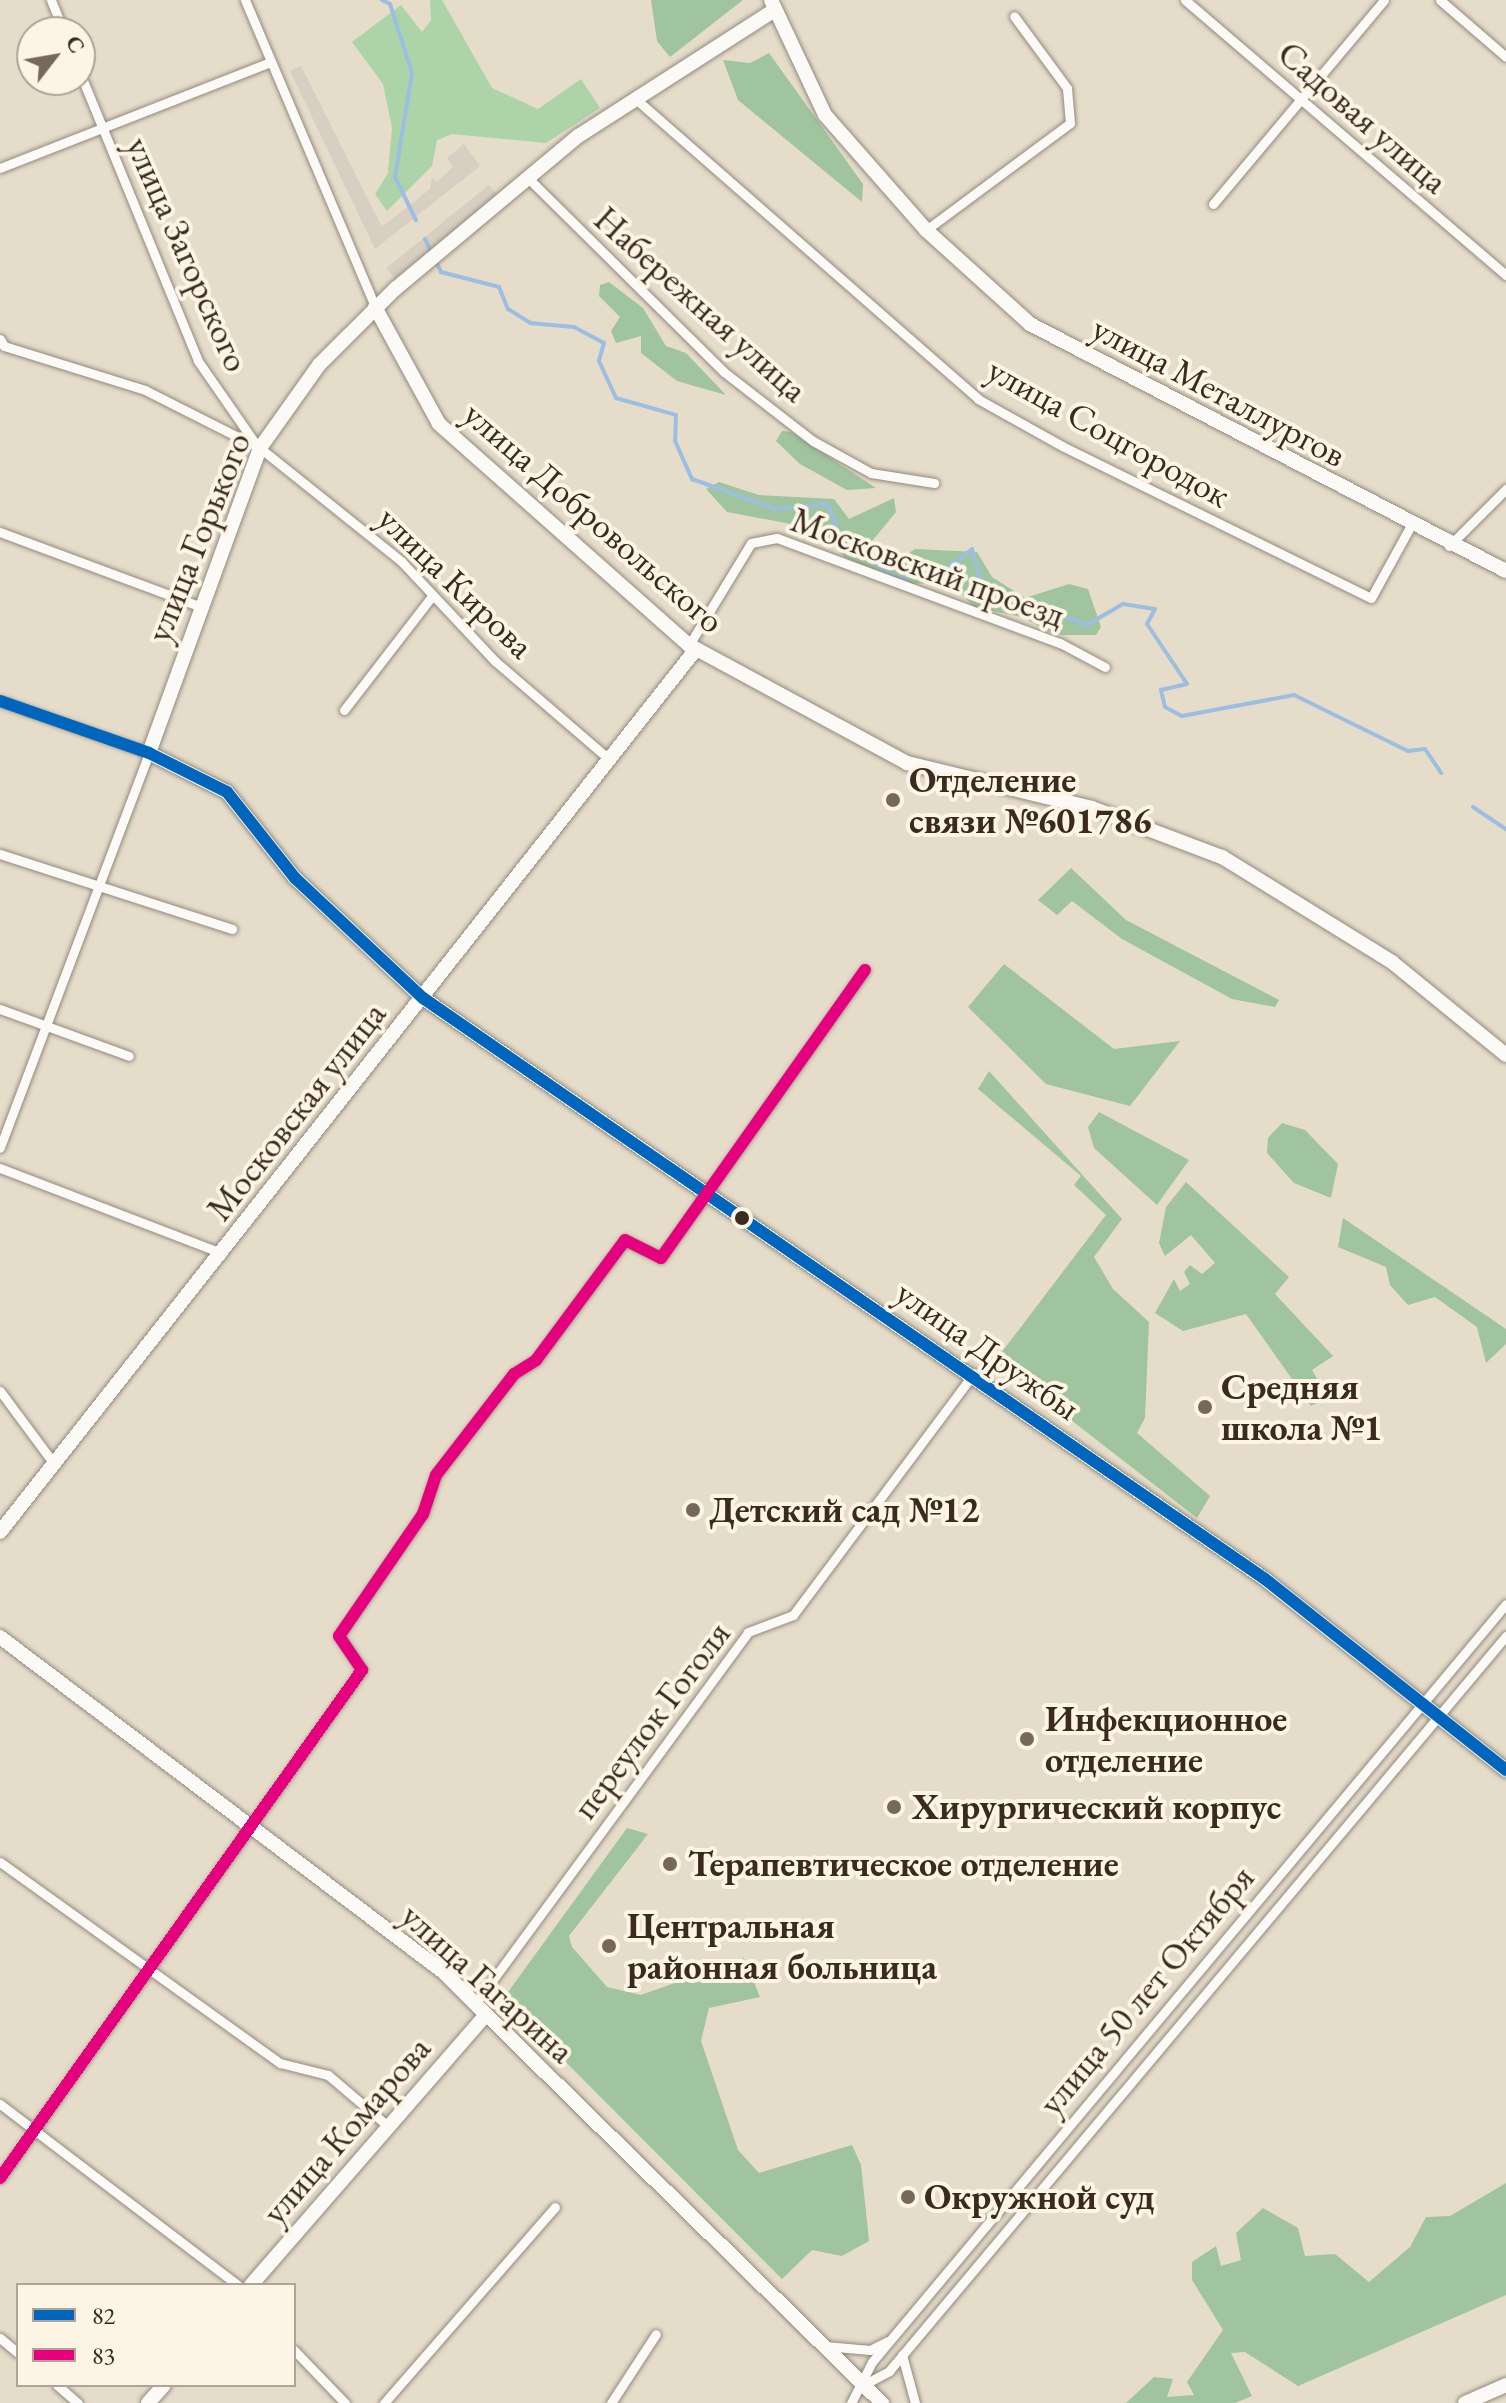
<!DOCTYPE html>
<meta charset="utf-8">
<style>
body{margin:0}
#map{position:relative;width:1506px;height:2403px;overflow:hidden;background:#e6dcca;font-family:"EB Garamond",serif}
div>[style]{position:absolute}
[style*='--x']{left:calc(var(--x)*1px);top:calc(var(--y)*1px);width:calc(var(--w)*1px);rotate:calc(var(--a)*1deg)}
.industrial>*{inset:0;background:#d8cec1;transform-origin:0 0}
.green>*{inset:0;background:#acd4a8}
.forest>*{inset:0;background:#a0c49d}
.stream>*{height:4px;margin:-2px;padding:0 2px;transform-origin:2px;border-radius:2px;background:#9cbee0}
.roads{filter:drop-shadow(0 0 2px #918a7e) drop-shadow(0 0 2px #918a7e)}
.street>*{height:9px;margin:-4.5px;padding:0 4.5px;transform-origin:4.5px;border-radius:4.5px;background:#fbfaf7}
.secondary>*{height:14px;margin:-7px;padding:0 7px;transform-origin:7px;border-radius:7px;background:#fbfaf7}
.bus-1>*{height:12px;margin:-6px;padding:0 6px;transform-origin:6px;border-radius:6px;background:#0065bd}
.bus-2>*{height:12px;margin:-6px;padding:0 6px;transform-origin:6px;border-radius:6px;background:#e5007d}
.dots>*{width:22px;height:22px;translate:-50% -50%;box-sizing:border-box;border:4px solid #fcf5e5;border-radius:50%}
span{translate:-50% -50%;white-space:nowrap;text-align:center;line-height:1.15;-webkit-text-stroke:8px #fcf5e5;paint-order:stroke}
.street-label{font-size:36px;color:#3b2a1e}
.poi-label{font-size:36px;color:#3b2a1e;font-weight:700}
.left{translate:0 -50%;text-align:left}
.legend{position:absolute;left:16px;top:2283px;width:280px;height:104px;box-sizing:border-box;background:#fcf5e5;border:2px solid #afa495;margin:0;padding:10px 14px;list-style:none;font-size:24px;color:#3b2a1e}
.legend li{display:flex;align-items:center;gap:16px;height:40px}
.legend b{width:40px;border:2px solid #afa495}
.north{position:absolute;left:16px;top:16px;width:80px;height:80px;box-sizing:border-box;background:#fcf5e5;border:2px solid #afa495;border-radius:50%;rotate:59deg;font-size:22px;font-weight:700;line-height:32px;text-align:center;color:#3b2a1e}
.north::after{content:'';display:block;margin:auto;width:28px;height:36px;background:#77685a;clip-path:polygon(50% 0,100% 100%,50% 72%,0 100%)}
</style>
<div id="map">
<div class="industrial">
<div style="clip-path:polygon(301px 66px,382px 227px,430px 189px,432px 177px,437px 182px,453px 167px,447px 158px,464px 144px,480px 166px,375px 249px,290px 71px)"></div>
<div style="left:489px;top:185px;width:14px;height:132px;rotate:51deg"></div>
</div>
<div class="green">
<div style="clip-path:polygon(430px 0,442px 0,492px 88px,538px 109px,581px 79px,600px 108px,546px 143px,452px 134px,437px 140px,432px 166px,387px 211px,375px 194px,388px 173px,392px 128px,383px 84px,352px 42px,401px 5px,422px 32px,431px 20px)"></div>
</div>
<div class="forest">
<div style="clip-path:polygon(651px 0,743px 0,670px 57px,657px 41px)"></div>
<div style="clip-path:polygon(769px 53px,863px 184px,862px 202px,738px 100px,723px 60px,750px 63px)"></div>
<div style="clip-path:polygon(609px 282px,643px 308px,666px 346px,686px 353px,726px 395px,677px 381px,641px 353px,641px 336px,616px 343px,611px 331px,620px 317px,599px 296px,600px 285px)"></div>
<div style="clip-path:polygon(782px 431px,791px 432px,876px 488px,847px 490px,800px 464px,776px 441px)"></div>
<div style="clip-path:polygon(719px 482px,759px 495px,834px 499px,849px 519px,894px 498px,896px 512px,868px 546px,878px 559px,894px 563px,915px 549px,977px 552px,992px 577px,1025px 598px,1069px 584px,1088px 589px,1101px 627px,1096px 635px,1055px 635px,1022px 617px,974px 607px,949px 582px,911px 584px,846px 559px,829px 541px,816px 543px,802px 526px,727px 512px,706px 489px)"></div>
<div style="clip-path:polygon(1071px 868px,1126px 920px,1279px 1000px,1275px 1007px,1232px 999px,1122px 939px,1072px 901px,1057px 915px,1038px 900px)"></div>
<div style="clip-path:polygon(1004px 964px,1114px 1049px,1180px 1041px,1130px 1106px,1046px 1084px,968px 1007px)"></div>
<div style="clip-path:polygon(989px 1071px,1122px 1219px,1094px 1257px,1113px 1289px,1149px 1322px,1145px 1418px,1137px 1433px,1210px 1496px,1197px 1518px,995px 1361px,1106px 1215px,1074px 1185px,1081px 1176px,978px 1089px)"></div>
<div style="clip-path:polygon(1099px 1112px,1189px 1160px,1157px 1205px,1094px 1148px,1088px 1127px)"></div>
<div style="clip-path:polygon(1282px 1123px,1305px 1130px,1338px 1164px,1331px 1198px,1294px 1183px,1267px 1153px,1268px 1138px)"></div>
<div style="clip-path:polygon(1186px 1182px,1289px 1277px,1275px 1294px,1333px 1356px,1312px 1370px,1328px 1397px,1311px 1406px,1246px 1314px,1183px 1331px,1155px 1313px,1174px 1279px,1180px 1291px,1190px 1284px,1184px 1272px,1190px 1265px,1202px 1274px,1215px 1263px,1191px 1235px,1165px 1256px,1159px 1243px,1166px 1207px)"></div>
<div style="clip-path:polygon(1343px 1218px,1506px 1329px,1506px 1344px,1486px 1363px,1477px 1327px,1435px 1297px,1408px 1305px,1390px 1285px,1386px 1267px,1338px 1247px)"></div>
<div style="clip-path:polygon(627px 1828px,648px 1834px,569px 1936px,572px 1947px,607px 1987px,641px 1995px,744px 1958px,760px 1997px,709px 2008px,701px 2041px,738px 2150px,759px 2173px,852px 2145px,861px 2165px,869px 2241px,842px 2256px,812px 2250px,782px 2279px,503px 1999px)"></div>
<div style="clip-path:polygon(1506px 2183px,1506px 2295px,1298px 2386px,1245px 2352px,1231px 2353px,1252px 2396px,1235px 2403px,1126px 2403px,1154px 2377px,1173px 2379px,1167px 2397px,1194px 2395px,1187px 2382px,1223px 2330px,1192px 2280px,1192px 2262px,1216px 2246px,1221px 2266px,1241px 2260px,1236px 2233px,1263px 2208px,1298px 2228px,1305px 2256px,1335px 2254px,1369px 2282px,1410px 2247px,1426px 2217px,1450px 2216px)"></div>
</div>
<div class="stream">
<div style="--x:382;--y:0;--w:9;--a:27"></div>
<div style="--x:390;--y:4;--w:72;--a:72.3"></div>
<div style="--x:412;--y:73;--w:105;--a:99.3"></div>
<div style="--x:395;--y:177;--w:48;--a:64"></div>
<div style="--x:425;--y:239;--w:37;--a:64"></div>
<div style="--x:441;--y:272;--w:60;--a:14.5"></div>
<div style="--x:499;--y:287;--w:24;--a:68"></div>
<div style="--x:508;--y:309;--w:26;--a:32"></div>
<div style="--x:530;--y:323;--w:44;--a:5.2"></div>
<div style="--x:574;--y:327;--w:34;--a:28"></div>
<div style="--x:604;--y:343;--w:19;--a:106"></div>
<div style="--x:599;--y:361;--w:41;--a:65.3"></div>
<div style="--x:616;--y:398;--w:62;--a:15.8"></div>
<div style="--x:676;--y:415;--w:26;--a:92"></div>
<div style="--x:675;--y:441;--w:42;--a:65.9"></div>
<div style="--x:692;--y:479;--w:89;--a:19.7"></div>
<div style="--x:776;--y:509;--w:52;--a:-5.5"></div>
<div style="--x:828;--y:504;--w:45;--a:69.1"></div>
<div style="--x:844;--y:546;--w:16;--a:4"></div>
<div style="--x:860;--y:547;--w:35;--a:46"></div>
<div style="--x:884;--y:572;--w:19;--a:18"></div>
<div style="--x:902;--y:578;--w:46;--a:-12.5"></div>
<div style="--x:947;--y:568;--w:31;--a:-37"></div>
<div style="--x:972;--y:549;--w:36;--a:74"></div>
<div style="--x:982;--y:584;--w:113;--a:21.3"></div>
<div style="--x:1087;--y:625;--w:42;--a:-30.3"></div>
<div style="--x:1123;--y:604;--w:32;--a:9"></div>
<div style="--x:1155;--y:609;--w:17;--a:118"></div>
<div style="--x:1147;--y:624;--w:72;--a:56.3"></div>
<div style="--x:1187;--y:684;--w:27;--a:167"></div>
<div style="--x:1161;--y:690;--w:17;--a:77"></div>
<div style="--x:1165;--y:707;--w:19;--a:28"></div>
<div style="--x:1182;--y:716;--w:114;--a:-10.6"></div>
<div style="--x:1294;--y:695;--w:127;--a:26.2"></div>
<div style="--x:1408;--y:751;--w:17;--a:-7"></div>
<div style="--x:1425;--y:749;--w:29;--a:56"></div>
<div style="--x:1473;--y:807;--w:40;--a:34"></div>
</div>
<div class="roads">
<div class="street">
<div style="--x:51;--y:0;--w:35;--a:68"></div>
<div style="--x:245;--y:0;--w:333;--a:67"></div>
<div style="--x:1185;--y:0;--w:423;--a:40.6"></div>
<div style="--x:1440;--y:0;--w:87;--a:40.8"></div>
<div style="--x:80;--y:73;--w:311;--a:67.7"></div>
<div style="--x:198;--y:361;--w:100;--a:55.2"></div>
<div style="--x:638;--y:101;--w:452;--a:41.2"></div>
<div style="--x:978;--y:399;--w:96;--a:29.2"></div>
<div style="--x:1062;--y:446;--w:344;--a:26.2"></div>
<div style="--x:1371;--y:598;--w:81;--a:-61.2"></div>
<div style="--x:0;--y:168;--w:288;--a:-21.4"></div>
<div style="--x:529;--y:179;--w:274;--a:44.7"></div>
<div style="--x:724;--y:372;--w:113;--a:37.8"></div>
<div style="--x:813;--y:441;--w:66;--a:28.9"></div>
<div style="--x:871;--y:473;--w:64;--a:9"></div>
<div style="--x:1213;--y:204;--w:266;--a:-50"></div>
<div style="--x:926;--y:230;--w:179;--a:-36.6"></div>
<div style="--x:1070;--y:123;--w:35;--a:-95"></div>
<div style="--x:1067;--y:88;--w:89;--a:-126.4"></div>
<div style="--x:0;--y:339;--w:8;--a:60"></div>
<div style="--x:4;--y:346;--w:148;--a:17.3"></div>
<div style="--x:145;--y:390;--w:129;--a:26.8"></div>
<div style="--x:260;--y:448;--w:181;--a:38.7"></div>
<div style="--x:401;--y:561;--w:137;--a:46.8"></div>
<div style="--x:495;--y:661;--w:152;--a:40.7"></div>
<div style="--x:0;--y:532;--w:212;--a:20.4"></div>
<div style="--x:1449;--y:546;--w:81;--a:-45"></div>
<div style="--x:689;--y:645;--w:119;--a:-58.7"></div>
<div style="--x:751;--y:543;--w:26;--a:-11"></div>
<div style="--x:777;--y:538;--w:302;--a:20.4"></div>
<div style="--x:1060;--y:643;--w:51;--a:28.1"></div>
<div style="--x:0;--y:701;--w:158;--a:19.2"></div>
<div style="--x:149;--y:753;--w:422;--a:110.7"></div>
<div style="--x:344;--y:710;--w:145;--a:-52.3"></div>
<div style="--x:0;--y:854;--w:244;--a:17.9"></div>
<div style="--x:0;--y:1009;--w:137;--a:20"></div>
<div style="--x:0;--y:1168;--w:238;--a:21"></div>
<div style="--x:0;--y:1391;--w:92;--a:53.4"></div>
<div style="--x:0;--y:1862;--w:345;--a:35.7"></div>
<div style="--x:280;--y:2063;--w:49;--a:14"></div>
<div style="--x:328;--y:2075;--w:80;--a:40.4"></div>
<div style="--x:475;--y:2004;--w:461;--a:-53.7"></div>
<div style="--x:748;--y:1632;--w:48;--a:-20.7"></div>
<div style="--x:793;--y:1615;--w:302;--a:-53.2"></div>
<div style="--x:0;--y:2104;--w:299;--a:37.3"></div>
<div style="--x:0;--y:2178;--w:624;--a:-54.53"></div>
<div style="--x:362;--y:1670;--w:41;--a:-124.1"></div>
<div style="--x:339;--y:1636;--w:148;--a:-55.5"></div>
<div style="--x:423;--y:1514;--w:41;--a:-71.6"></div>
<div style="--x:436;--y:1475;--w:128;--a:-52.3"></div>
<div style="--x:514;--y:1374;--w:26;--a:-32"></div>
<div style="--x:536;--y:1360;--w:149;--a:-53.4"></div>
<div style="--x:625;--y:1240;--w:40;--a:26.6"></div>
<div style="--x:661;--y:1258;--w:353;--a:-54.7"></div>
<div style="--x:0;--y:2338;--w:23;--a:40"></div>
<div style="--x:825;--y:2346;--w:45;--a:5.1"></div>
<div style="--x:870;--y:2350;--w:20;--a:-27"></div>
<div style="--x:294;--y:2350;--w:74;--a:46.1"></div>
<div style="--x:902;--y:2355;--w:50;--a:74.8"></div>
<div style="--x:57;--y:2385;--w:28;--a:41"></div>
<div style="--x:863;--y:2385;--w:30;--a:-28"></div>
<div style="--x:889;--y:2371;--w:960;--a:-49.99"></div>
<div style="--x:384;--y:2403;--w:260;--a:-48.9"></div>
<div style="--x:611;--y:2403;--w:82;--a:-56.9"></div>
<div style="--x:851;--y:2403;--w:46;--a:-62.9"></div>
<div style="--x:872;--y:2362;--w:988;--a:-50.09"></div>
</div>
<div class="secondary">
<div style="--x:771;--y:0;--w:127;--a:64.8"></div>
<div style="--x:825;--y:115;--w:153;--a:48.7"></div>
<div style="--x:926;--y:230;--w:140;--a:42.1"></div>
<div style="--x:1030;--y:324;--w:536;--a:27.43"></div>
<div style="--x:773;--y:11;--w:232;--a:147.3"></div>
<div style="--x:578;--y:136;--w:237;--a:140.1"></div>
<div style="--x:396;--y:288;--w:109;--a:135"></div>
<div style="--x:319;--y:365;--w:102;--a:125.4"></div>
<div style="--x:260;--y:448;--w:325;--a:110"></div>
<div style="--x:149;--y:753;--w:87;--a:26.6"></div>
<div style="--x:227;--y:792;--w:110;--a:51.7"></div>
<div style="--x:295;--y:878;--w:175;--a:43.2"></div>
<div style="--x:423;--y:998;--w:1023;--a:34.61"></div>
<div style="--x:1265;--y:1579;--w:308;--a:38.4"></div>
<div style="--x:375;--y:307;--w:133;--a:61.3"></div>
<div style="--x:439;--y:424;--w:334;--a:41.5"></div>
<div style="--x:689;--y:645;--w:248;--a:28.4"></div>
<div style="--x:907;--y:763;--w:190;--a:13.7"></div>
<div style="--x:1092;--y:808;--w:139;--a:20.7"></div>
<div style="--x:1222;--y:857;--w:200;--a:31.7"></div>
<div style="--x:1392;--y:962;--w:147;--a:39.2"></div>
<div style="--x:0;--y:1532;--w:1124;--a:-51.75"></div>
<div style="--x:0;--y:1637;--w:554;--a:37.08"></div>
<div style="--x:442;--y:1971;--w:617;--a:44.47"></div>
<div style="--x:251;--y:2285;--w:358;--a:-49"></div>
<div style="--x:148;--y:2403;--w:24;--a:-48"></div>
<div style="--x:1465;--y:2403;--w:45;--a:-23.7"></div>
</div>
</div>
<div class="bus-1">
<div style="--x:0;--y:701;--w:158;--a:19.2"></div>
<div style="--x:149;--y:753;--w:87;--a:26.6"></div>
<div style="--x:227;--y:792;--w:110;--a:51.7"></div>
<div style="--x:295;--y:878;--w:175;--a:43.2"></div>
<div style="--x:423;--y:998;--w:1023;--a:34.61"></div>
<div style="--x:1265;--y:1579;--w:308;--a:38.4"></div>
</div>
<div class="bus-2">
<div style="--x:0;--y:2178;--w:624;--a:-54.53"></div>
<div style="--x:362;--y:1670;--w:41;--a:-124.1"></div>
<div style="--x:339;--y:1636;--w:148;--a:-55.5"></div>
<div style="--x:423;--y:1514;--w:41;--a:-71.6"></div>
<div style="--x:436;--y:1475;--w:128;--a:-52.3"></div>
<div style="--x:514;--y:1374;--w:26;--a:-32"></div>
<div style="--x:536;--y:1360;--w:149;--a:-53.4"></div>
<div style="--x:625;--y:1240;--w:40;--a:26.6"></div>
<div style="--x:661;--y:1258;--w:353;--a:-54.7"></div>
</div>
<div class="dots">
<div style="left:893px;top:800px;background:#77685a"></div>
<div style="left:742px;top:1218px;background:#3b2a1e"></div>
<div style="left:1205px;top:1407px;background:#77685a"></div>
<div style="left:693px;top:1510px;background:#77685a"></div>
<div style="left:1027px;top:1739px;background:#77685a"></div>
<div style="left:894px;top:1807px;background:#77685a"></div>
<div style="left:670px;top:1864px;background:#77685a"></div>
<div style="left:609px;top:1946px;background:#77685a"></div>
<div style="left:908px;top:2197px;background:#77685a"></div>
</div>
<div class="street-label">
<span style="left:1363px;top:117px;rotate:41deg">Садовая улица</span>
<span style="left:188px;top:254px;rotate:66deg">улица Загорского</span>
<span style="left:701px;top:304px;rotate:42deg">Набережная улица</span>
<span style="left:1219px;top:391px;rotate:28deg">улица Металлургов</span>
<span style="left:1109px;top:432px;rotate:29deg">улица Соцгородок</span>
<span style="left:594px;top:517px;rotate:41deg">улица Добровольского</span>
<span style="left:198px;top:537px;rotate:-68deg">улица Горького</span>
<span style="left:928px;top:567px;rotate:20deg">Московский проезд</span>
<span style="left:456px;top:582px;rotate:44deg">улица Кирова</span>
<span style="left:296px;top:1111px;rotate:-52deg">Московская улица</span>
<span style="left:988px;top:1350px;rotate:35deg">улица Дружбы</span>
<span style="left:651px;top:1720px;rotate:-53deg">переулок Гоголя</span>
<span style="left:488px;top:1983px;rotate:42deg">улица Гагарина</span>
<span style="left:1146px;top:1990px;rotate:-50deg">улица 50 лет Октября</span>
<span style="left:346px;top:2130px;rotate:-49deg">улица Комарова</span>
</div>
<div class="poi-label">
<span class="left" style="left:909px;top:800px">Отделение<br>связи №601786</span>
<span class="left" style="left:1221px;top:1407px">Средняя<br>школа №1</span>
<span class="left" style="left:709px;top:1510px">Детский сад №12</span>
<span class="left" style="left:1045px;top:1739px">Инфекционное<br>отделение</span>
<span class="left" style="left:912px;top:1807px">Хирургический корпус</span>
<span class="left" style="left:688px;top:1864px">Терапевтическое отделение</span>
<span class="left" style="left:627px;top:1946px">Центральная<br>районная больница</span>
<span class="left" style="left:924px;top:2197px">Окружной суд</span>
</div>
<ul class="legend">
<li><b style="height:10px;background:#0065bd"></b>82</li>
<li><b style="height:10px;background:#e5007d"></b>83</li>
</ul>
<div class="north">С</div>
</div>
